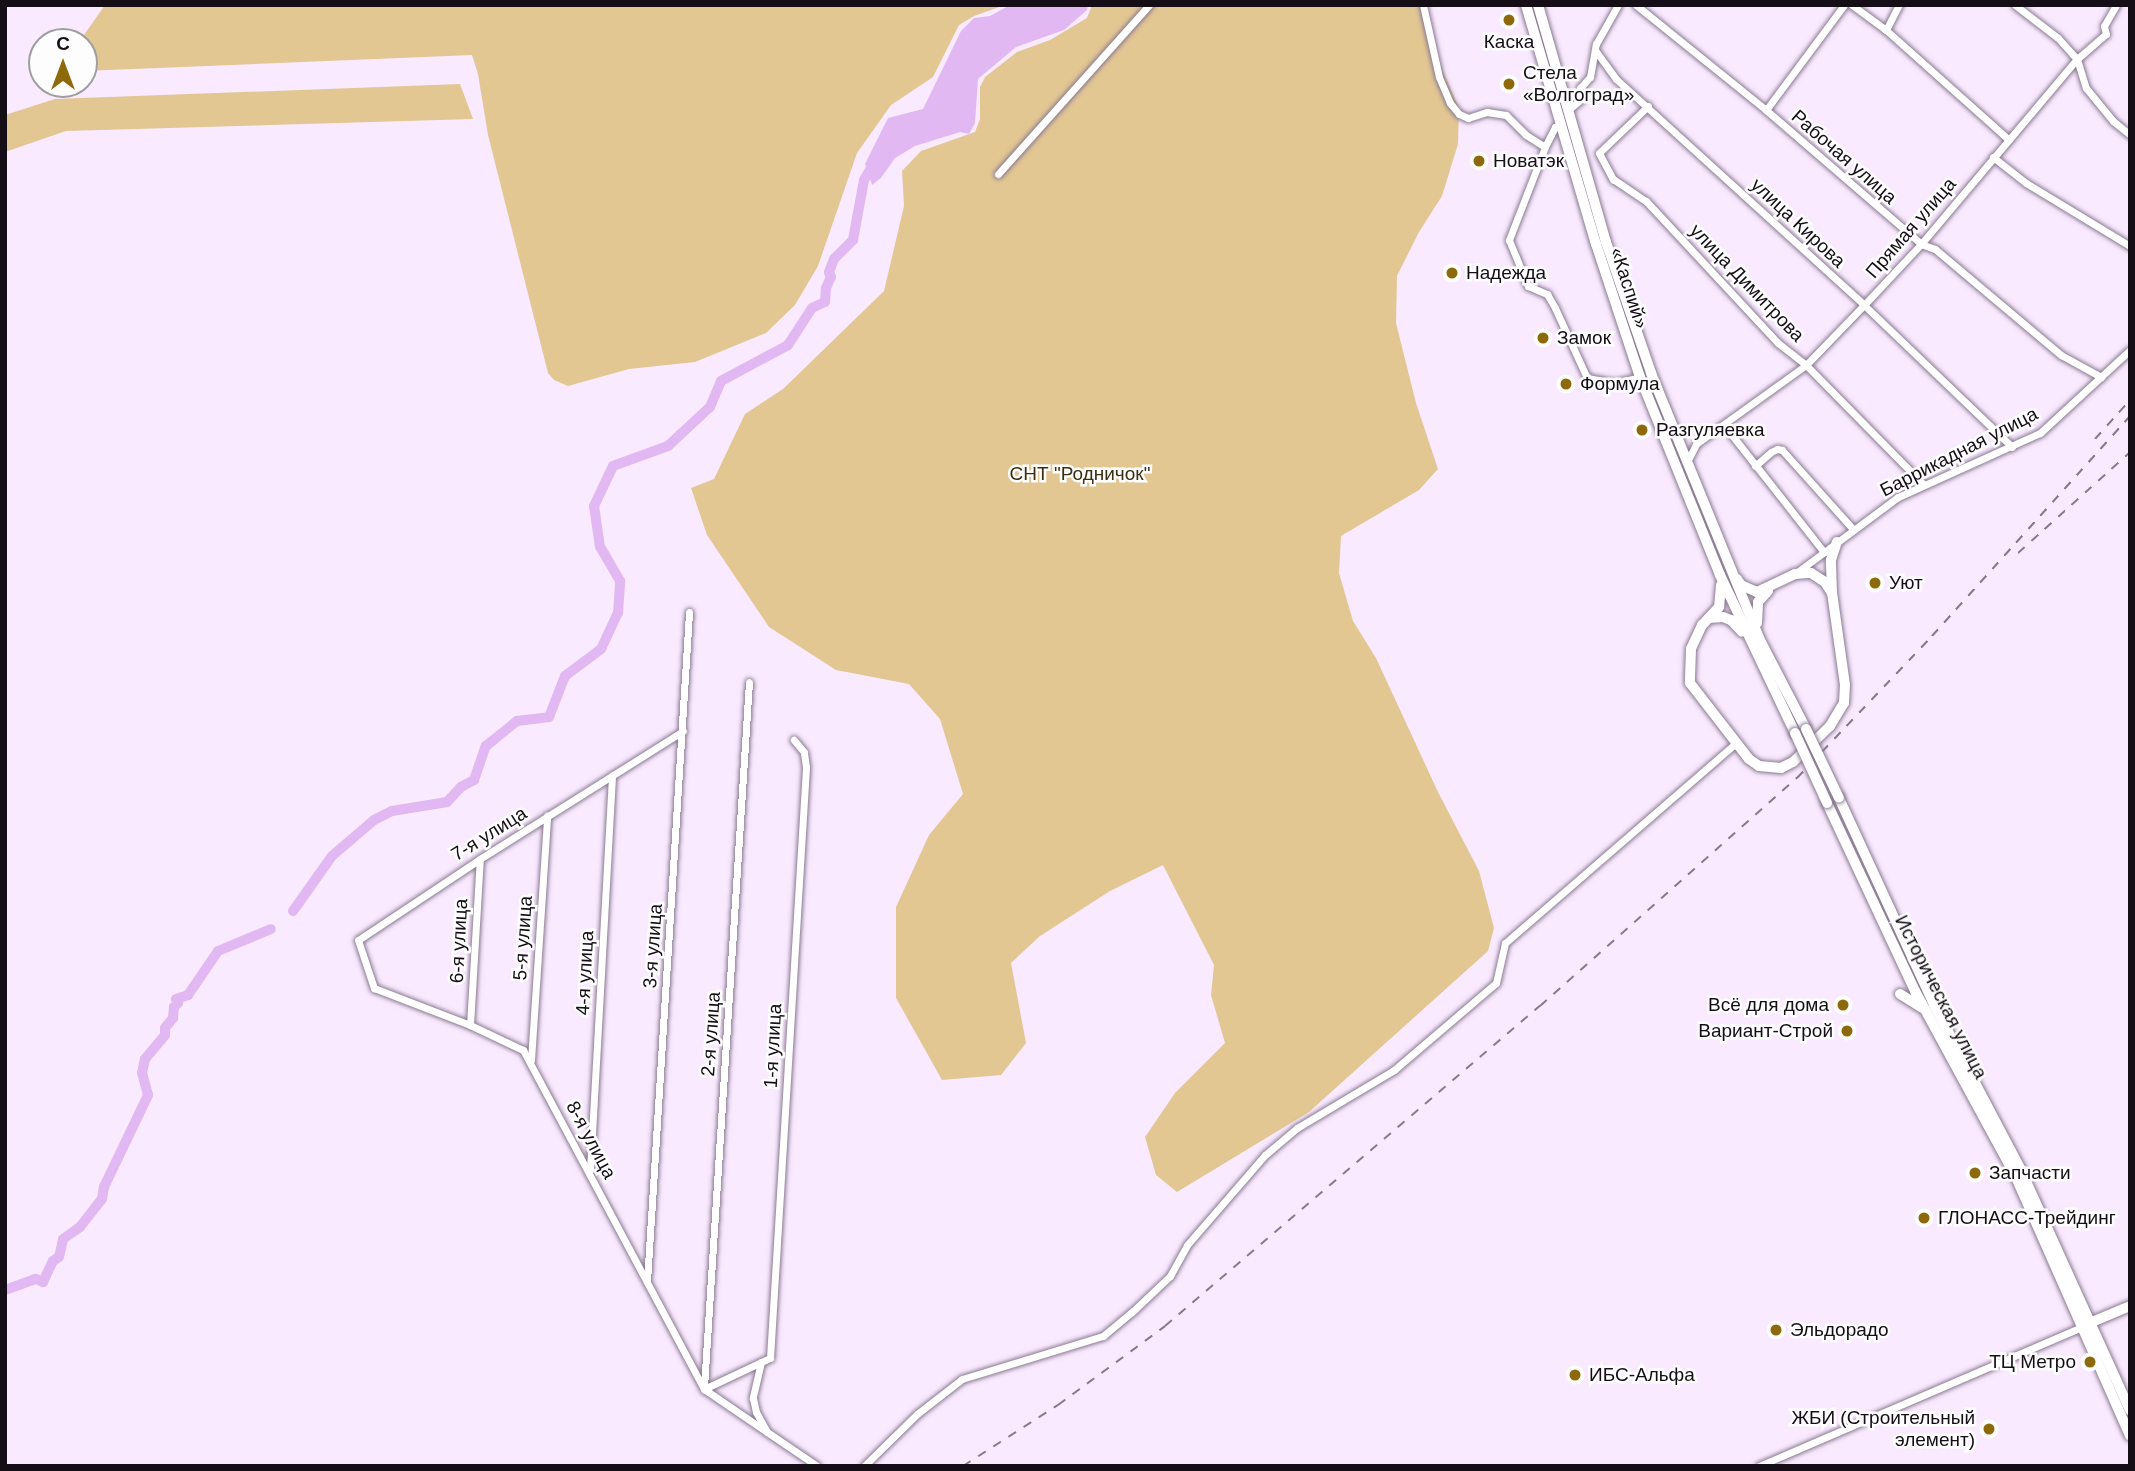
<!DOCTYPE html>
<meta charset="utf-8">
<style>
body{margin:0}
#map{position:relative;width:2135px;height:1471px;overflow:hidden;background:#f9eaff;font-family:Helvetica,sans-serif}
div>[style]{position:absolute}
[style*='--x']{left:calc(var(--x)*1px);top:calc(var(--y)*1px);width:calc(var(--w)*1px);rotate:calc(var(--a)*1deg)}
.green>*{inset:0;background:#e2c793}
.water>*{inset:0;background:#e1b8f2}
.river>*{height:10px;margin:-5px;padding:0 5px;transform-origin:5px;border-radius:5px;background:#e1b8f2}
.roads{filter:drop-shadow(0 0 2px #8a7991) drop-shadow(0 0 2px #8a7991)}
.minor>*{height:7px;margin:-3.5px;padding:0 3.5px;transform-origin:3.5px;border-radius:3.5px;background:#fff}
.major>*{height:10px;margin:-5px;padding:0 5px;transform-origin:5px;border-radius:5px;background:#fff}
.highway>*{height:10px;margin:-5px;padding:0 5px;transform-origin:5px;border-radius:5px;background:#fff}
.rail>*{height:2px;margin-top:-1px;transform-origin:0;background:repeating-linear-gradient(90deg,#857a89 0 9px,transparent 0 18px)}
.bridges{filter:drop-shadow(0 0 2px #8a7991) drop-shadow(0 0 2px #8a7991)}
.highway-bridge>*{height:10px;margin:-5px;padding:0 5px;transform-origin:5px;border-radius:5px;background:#fff}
.dots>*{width:19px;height:19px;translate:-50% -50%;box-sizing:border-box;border:4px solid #fdfdfd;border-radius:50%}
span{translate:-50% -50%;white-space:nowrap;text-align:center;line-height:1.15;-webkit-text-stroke:5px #fdfdfd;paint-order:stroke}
.poi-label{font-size:19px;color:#150e17}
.left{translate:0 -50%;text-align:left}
.right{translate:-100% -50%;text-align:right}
.street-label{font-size:19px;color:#150e17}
.park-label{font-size:19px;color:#3c2e11}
.frame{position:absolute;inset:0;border:7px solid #150e17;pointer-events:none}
.north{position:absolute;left:28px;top:28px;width:70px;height:70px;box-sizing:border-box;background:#fdfdfd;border:2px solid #a09da1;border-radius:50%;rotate:0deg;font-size:19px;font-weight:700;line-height:28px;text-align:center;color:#150e17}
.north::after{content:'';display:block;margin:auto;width:24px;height:32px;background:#8e690c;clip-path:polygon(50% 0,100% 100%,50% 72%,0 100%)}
</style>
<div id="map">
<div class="green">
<div style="clip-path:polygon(105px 5px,1005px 5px,974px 16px,959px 25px,933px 77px,891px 105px,857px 153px,818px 266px,795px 305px,766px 333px,695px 362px,629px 369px,568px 386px,554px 380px,548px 373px,488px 135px,478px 74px,472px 55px,84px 71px,84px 42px,79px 42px)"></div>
<div style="clip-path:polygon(1092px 5px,1427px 5px,1438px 60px,1459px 108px,1458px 144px,1442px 196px,1419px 232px,1397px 276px,1396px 323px,1416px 403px,1438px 469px,1419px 490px,1341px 536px,1339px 573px,1353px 621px,1376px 658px,1438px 792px,1479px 871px,1494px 928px,1488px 951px,1309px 1112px,1177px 1192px,1156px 1175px,1145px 1137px,1175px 1093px,1225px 1043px,1211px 995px,1214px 965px,1163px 865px,1110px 891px,1040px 936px,1011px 963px,1026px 1043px,1001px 1075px,942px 1080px,896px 998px,896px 907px,929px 835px,963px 794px,940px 719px,909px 684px,836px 670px,769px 627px,707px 535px,691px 488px,714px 479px,745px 414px,783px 389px,884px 291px,904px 206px,902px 171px,921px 151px,975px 132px,980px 119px,980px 87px,985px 77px,1017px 52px,1050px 40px,1087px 18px)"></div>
<div style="clip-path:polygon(460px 84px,473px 119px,66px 131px,5px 152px,5px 115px,55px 99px)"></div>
</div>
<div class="water">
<div style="clip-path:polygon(1010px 5px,1088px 5px,1087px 10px,1064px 30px,1016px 47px,978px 79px,975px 123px,969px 134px,960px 132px,915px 146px,895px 158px,881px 178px,872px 185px,865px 164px,888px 118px,923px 109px,961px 31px,974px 18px,990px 16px)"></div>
</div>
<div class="river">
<div style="--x:293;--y:911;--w:67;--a:-54.7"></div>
<div style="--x:332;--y:856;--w:55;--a:-40.6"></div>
<div style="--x:374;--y:820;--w:20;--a:-27"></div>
<div style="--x:392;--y:811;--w:56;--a:-9.3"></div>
<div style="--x:447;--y:802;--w:21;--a:-47"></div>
<div style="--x:461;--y:787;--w:15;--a:-28"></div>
<div style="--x:474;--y:780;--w:36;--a:-71"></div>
<div style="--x:486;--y:746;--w:40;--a:-39"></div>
<div style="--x:517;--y:721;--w:32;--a:-7"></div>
<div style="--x:549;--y:717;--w:44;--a:-68.7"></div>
<div style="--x:565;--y:676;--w:45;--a:-36.9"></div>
<div style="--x:601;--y:649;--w:40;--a:-65"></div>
<div style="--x:618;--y:613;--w:32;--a:-86"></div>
<div style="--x:620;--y:581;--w:39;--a:-120"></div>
<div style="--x:600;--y:547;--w:41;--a:-98.3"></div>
<div style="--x:594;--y:506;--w:44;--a:-64.6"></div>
<div style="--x:613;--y:466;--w:59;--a:-20"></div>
<div style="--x:668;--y:446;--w:57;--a:-42.9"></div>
<div style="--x:710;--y:407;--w:28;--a:-67"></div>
<div style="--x:721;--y:381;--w:76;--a:-28.2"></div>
<div style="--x:788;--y:345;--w:44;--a:-57"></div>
<div style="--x:812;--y:308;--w:14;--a:-25"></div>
<div style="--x:825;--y:302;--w:14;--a:-86"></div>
<div style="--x:826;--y:288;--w:12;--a:-66"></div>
<div style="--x:831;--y:277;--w:5;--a:-112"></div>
<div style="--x:829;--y:272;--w:14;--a:-69"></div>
<div style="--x:834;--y:259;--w:27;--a:-45"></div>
<div style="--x:853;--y:240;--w:61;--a:-79.6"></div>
<div style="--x:864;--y:180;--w:22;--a:-60"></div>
<div style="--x:5;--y:1290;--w:33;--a:-20"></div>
<div style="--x:36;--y:1279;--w:8;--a:23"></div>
<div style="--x:43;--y:1282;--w:23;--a:-65"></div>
<div style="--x:53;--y:1261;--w:7;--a:-34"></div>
<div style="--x:59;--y:1257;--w:18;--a:-77"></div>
<div style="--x:63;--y:1239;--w:21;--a:-35"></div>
<div style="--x:80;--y:1227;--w:36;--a:-52"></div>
<div style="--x:102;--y:1199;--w:12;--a:-81"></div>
<div style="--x:104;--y:1187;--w:102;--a:-64.4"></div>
<div style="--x:148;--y:1095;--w:23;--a:-105"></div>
<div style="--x:142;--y:1073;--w:14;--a:-78"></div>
<div style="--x:145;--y:1059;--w:31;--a:-50"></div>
<div style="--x:165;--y:1035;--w:7;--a:-90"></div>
<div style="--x:165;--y:1028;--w:13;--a:-51"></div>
<div style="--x:173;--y:1018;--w:11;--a:-85"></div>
<div style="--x:174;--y:1007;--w:6;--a:-45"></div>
<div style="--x:178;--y:1003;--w:4;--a:-117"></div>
<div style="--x:176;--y:999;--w:13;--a:-18"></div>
<div style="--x:188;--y:995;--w:53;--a:-55.7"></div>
<div style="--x:218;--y:951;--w:57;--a:-22.5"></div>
</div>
<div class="roads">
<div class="minor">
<div style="--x:1423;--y:5;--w:74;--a:77.5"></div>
<div style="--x:1439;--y:77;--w:28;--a:67"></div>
<div style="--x:1450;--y:103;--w:14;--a:51"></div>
<div style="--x:1459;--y:114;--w:10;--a:24"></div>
<div style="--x:1468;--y:118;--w:20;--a:-18"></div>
<div style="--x:1487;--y:112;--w:19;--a:9"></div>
<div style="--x:1506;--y:115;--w:28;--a:45"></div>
<div style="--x:1526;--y:135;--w:22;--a:32"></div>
<div style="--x:1636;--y:5;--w:167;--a:38.9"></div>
<div style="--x:1766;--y:110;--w:205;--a:40.8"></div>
<div style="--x:1921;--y:244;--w:15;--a:20"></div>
<div style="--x:1935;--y:249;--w:165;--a:40.1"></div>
<div style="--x:2061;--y:355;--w:46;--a:28.8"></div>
<div style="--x:1852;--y:5;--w:42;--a:36.3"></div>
<div style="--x:1886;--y:30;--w:165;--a:41.8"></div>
<div style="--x:2015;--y:5;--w:54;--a:37.5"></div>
<div style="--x:2058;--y:38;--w:28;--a:48"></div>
<div style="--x:2077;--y:59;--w:30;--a:73"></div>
<div style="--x:2086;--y:88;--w:43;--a:50.7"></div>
<div style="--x:2113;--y:121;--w:22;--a:39"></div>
<div style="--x:1886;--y:30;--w:28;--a:-63"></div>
<div style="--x:1595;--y:50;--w:36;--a:54"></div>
<div style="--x:1616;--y:79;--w:336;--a:42.3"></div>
<div style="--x:1864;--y:305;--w:205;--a:43.8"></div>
<div style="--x:1648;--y:106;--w:68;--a:136.2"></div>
<div style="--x:1599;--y:153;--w:30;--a:62"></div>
<div style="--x:1613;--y:179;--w:40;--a:34"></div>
<div style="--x:1646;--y:201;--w:194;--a:47.1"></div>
<div style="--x:1778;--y:343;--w:36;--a:38"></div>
<div style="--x:1806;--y:365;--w:168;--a:45.5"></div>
<div style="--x:1568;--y:110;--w:17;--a:-40"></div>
<div style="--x:1581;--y:99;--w:11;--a:-95"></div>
<div style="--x:1580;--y:88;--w:15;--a:-48"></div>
<div style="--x:1590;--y:77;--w:34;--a:-80"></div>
<div style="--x:1596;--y:44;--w:45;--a:-60.6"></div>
<div style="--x:1766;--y:110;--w:131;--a:-53.4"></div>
<div style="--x:1561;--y:126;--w:6;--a:171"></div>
<div style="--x:1555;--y:127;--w:22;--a:117"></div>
<div style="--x:1545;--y:147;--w:100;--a:111.2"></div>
<div style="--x:1509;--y:240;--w:50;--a:67.6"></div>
<div style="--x:1528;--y:286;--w:21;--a:23"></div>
<div style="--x:1547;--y:294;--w:16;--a:60"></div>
<div style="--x:1555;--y:308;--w:77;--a:65.4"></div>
<div style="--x:1587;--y:378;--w:28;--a:10"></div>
<div style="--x:1615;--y:383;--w:26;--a:-13"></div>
<div style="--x:1993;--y:157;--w:42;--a:38.2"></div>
<div style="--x:2026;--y:183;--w:122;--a:31.2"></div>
<div style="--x:998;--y:174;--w:227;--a:-48.2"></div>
<div style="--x:1724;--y:425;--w:162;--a:51.8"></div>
<div style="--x:1687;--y:462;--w:20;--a:-63"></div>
<div style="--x:1696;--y:444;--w:135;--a:-35.7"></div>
<div style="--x:1806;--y:365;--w:83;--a:-46"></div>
<div style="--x:1864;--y:305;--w:83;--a:-46.9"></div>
<div style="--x:1921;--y:244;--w:242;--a:-49.9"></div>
<div style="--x:2077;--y:59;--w:38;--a:-41"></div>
<div style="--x:2106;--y:34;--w:8;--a:-104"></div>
<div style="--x:2104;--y:26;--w:24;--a:-60"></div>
<div style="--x:1755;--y:466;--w:21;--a:-41"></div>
<div style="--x:1771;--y:452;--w:7;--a:-27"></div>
<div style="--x:1777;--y:449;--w:5;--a:11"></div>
<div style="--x:1782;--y:450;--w:106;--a:48.1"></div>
<div style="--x:1796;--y:573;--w:127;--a:-36.7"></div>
<div style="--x:1898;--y:497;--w:156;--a:-24.3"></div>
<div style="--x:2040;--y:433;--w:122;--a:-42.7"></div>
<div style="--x:683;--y:731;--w:240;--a:147.8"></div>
<div style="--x:480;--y:859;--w:146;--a:146.4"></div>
<div style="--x:358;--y:940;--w:51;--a:71.6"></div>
<div style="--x:374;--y:988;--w:103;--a:21.1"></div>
<div style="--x:470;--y:1025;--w:59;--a:25.3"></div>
<div style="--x:523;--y:1050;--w:384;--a:61.9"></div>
<div style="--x:704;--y:1389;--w:76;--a:34.3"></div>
<div style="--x:470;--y:1025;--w:166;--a:-86.6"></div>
<div style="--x:531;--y:1060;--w:245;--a:-86.2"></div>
<div style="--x:590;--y:1170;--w:395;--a:-86.8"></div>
<div style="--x:647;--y:1282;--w:671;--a:-86.41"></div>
<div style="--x:761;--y:1362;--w:37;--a:103"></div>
<div style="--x:753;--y:1398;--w:14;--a:78"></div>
<div style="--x:756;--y:1412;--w:23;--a:61"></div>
<div style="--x:767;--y:1432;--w:60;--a:34.2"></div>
<div style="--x:704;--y:1387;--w:706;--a:-86.35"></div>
<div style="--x:704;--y:1389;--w:73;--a:-25.2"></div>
<div style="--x:770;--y:1358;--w:592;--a:-86.51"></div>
<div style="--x:806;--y:767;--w:15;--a:-98"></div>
<div style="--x:804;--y:752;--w:16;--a:-130"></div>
<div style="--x:864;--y:1466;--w:74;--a:-44.5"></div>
<div style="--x:917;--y:1414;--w:57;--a:-37.9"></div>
<div style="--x:962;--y:1379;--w:147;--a:-17"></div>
<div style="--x:1103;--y:1336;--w:38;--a:-40"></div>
<div style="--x:1132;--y:1312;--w:52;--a:-43.5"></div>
<div style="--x:1170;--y:1276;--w:35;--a:-61"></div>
<div style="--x:1187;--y:1245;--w:119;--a:-49.1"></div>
<div style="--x:1265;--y:1155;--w:42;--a:-40.2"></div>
<div style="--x:1297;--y:1128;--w:113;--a:-30.9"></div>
<div style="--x:1394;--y:1070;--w:134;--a:-40.5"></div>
<div style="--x:1496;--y:983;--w:41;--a:-77.3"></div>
<div style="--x:1505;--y:943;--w:306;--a:-40.9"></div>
<div style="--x:1759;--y:1466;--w:351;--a:-23.3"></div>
</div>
<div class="major">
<div style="--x:2085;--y:1325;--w:49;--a:-22.9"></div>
</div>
<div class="highway">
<div style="--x:1526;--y:5;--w:249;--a:73.7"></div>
<div style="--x:1596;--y:244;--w:140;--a:71.7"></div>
<div style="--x:1640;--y:377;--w:214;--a:68"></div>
<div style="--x:1720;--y:575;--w:175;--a:64.6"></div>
<div style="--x:1538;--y:5;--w:247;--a:74"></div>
<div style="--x:1606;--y:242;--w:139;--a:71"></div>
<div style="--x:1651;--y:373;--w:286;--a:67.8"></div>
<div style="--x:1759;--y:638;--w:102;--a:62.7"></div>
<div style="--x:1737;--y:579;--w:7;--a:56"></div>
<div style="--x:1741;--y:585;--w:17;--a:24"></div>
<div style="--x:1757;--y:592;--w:42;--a:-25.3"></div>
<div style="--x:1795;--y:574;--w:16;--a:-4"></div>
<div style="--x:1811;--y:573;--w:17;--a:33"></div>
<div style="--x:1825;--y:582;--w:13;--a:58"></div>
<div style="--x:1721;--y:585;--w:22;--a:95"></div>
<div style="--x:1719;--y:607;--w:25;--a:133"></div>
<div style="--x:1702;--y:625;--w:26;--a:115"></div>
<div style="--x:1691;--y:649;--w:34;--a:92"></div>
<div style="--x:1690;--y:683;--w:96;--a:52.2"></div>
<div style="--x:1749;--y:759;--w:12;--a:35"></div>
<div style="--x:1759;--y:766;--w:22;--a:5"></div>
<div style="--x:1781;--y:768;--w:13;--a:-27"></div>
<div style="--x:1793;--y:762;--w:52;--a:-44.2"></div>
<div style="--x:1830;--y:726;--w:27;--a:-59"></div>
<div style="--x:1844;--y:703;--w:18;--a:-87"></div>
<div style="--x:1845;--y:685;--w:93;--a:-98"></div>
<div style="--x:1832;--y:593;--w:33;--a:-92"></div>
<div style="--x:1831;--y:560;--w:19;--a:-72"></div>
<div style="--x:1709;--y:618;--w:14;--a:-4"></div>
<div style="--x:1723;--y:617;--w:9;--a:21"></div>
<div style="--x:1731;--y:620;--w:16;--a:47"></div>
<div style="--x:1757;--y:623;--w:21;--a:-87"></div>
<div style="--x:1758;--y:602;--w:15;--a:-48"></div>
<div style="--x:1839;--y:798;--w:228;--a:65.3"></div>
<div style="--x:1934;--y:1005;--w:187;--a:62.2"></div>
<div style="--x:2021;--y:1170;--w:264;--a:65.6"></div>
<div style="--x:1827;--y:803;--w:208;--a:64.9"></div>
<div style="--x:1915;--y:991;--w:209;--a:61.5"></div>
<div style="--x:2015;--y:1175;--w:285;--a:66.2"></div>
<div style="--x:1900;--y:994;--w:26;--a:32"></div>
</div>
</div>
<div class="rail">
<div style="--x:2095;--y:439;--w:52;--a:-48.1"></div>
<div style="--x:2018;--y:553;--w:151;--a:-42"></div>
<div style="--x:963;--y:1466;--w:113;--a:-32.7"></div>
<div style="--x:1058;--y:1405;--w:133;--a:-36.4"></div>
<div style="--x:1165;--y:1326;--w:493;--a:-40.5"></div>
<div style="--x:1540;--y:1006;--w:344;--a:-41.6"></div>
<div style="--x:1797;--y:778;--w:196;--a:-46.4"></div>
<div style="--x:1932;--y:636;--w:296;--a:-48"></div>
</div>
<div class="bridges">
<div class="highway-bridge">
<div style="--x:1806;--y:729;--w:76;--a:64.4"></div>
<div style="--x:1795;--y:733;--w:77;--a:65.4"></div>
</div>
</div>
<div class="dots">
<div style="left:1509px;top:20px;background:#8e690c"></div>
<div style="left:1509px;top:84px;background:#8e690c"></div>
<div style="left:1479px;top:161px;background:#8e690c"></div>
<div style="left:1452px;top:273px;background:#8e690c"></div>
<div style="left:1543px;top:338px;background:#8e690c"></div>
<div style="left:1566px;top:384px;background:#8e690c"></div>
<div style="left:1642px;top:430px;background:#8e690c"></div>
<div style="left:1875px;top:583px;background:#8e690c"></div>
<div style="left:1843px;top:1005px;background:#8e690c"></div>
<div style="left:1847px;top:1031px;background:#8e690c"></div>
<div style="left:1975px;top:1173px;background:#8e690c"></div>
<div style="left:1924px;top:1218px;background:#8e690c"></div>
<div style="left:1776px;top:1330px;background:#8e690c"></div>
<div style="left:2090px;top:1362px;background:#8e690c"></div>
<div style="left:1575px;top:1375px;background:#8e690c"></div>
<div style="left:1989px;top:1429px;background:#8e690c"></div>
</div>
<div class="poi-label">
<span style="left:1509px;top:42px">Каска</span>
<span class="left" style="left:1523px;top:84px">Стела<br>«Волгоград»</span>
<span class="left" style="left:1493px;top:161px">Новатэк</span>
<span class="left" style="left:1466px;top:273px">Надежда</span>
<span class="left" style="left:1557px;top:338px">Замок</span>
<span class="left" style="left:1580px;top:384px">Формула</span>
<span class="left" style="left:1656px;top:430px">Разгуляевка</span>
<span class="left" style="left:1889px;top:583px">Уют</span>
<span class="right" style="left:1829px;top:1005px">Всё для дома</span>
<span class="right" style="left:1833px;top:1031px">Вариант-Строй</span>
<span class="left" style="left:1989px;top:1173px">Запчасти</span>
<span class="left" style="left:1938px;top:1218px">ГЛОНАСС-Трейдинг</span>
<span class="left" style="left:1790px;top:1330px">Эльдорадо</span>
<span class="right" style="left:2076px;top:1362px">ТЦ Метро</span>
<span class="left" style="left:1589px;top:1375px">ИБС-Альфа</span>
<span class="right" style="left:1975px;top:1429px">ЖБИ (Строительный<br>элемент)</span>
</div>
<div class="street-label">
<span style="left:1844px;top:157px;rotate:41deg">Рабочая улица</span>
<span style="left:1798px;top:223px;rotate:43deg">улица Кирова</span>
<span style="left:1911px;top:228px;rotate:-49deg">Прямая улица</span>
<span style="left:1747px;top:283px;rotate:46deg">улица Димитрова</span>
<span style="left:1629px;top:288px;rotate:72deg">«Каспий»</span>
<span style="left:1959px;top:452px;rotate:-27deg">Баррикадная улица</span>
<span style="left:489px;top:834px;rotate:-32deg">7-я улица</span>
<span style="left:523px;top:938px;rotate:-86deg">5-я улица</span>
<span style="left:459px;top:941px;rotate:-87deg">6-я улица</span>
<span style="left:653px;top:946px;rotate:-86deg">3-я улица</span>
<span style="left:585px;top:973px;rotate:-87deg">4-я улица</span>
<span style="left:1941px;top:997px;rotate:63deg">Историческая улица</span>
<span style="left:711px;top:1034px;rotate:-86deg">2-я улица</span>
<span style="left:773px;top:1046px;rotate:-87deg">1-я улица</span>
<span style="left:591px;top:1140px;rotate:62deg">8-я улица</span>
</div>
<div class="park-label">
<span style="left:1080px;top:474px">СНТ "Родничок"</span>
</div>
<div class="frame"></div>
<div class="north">С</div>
</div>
